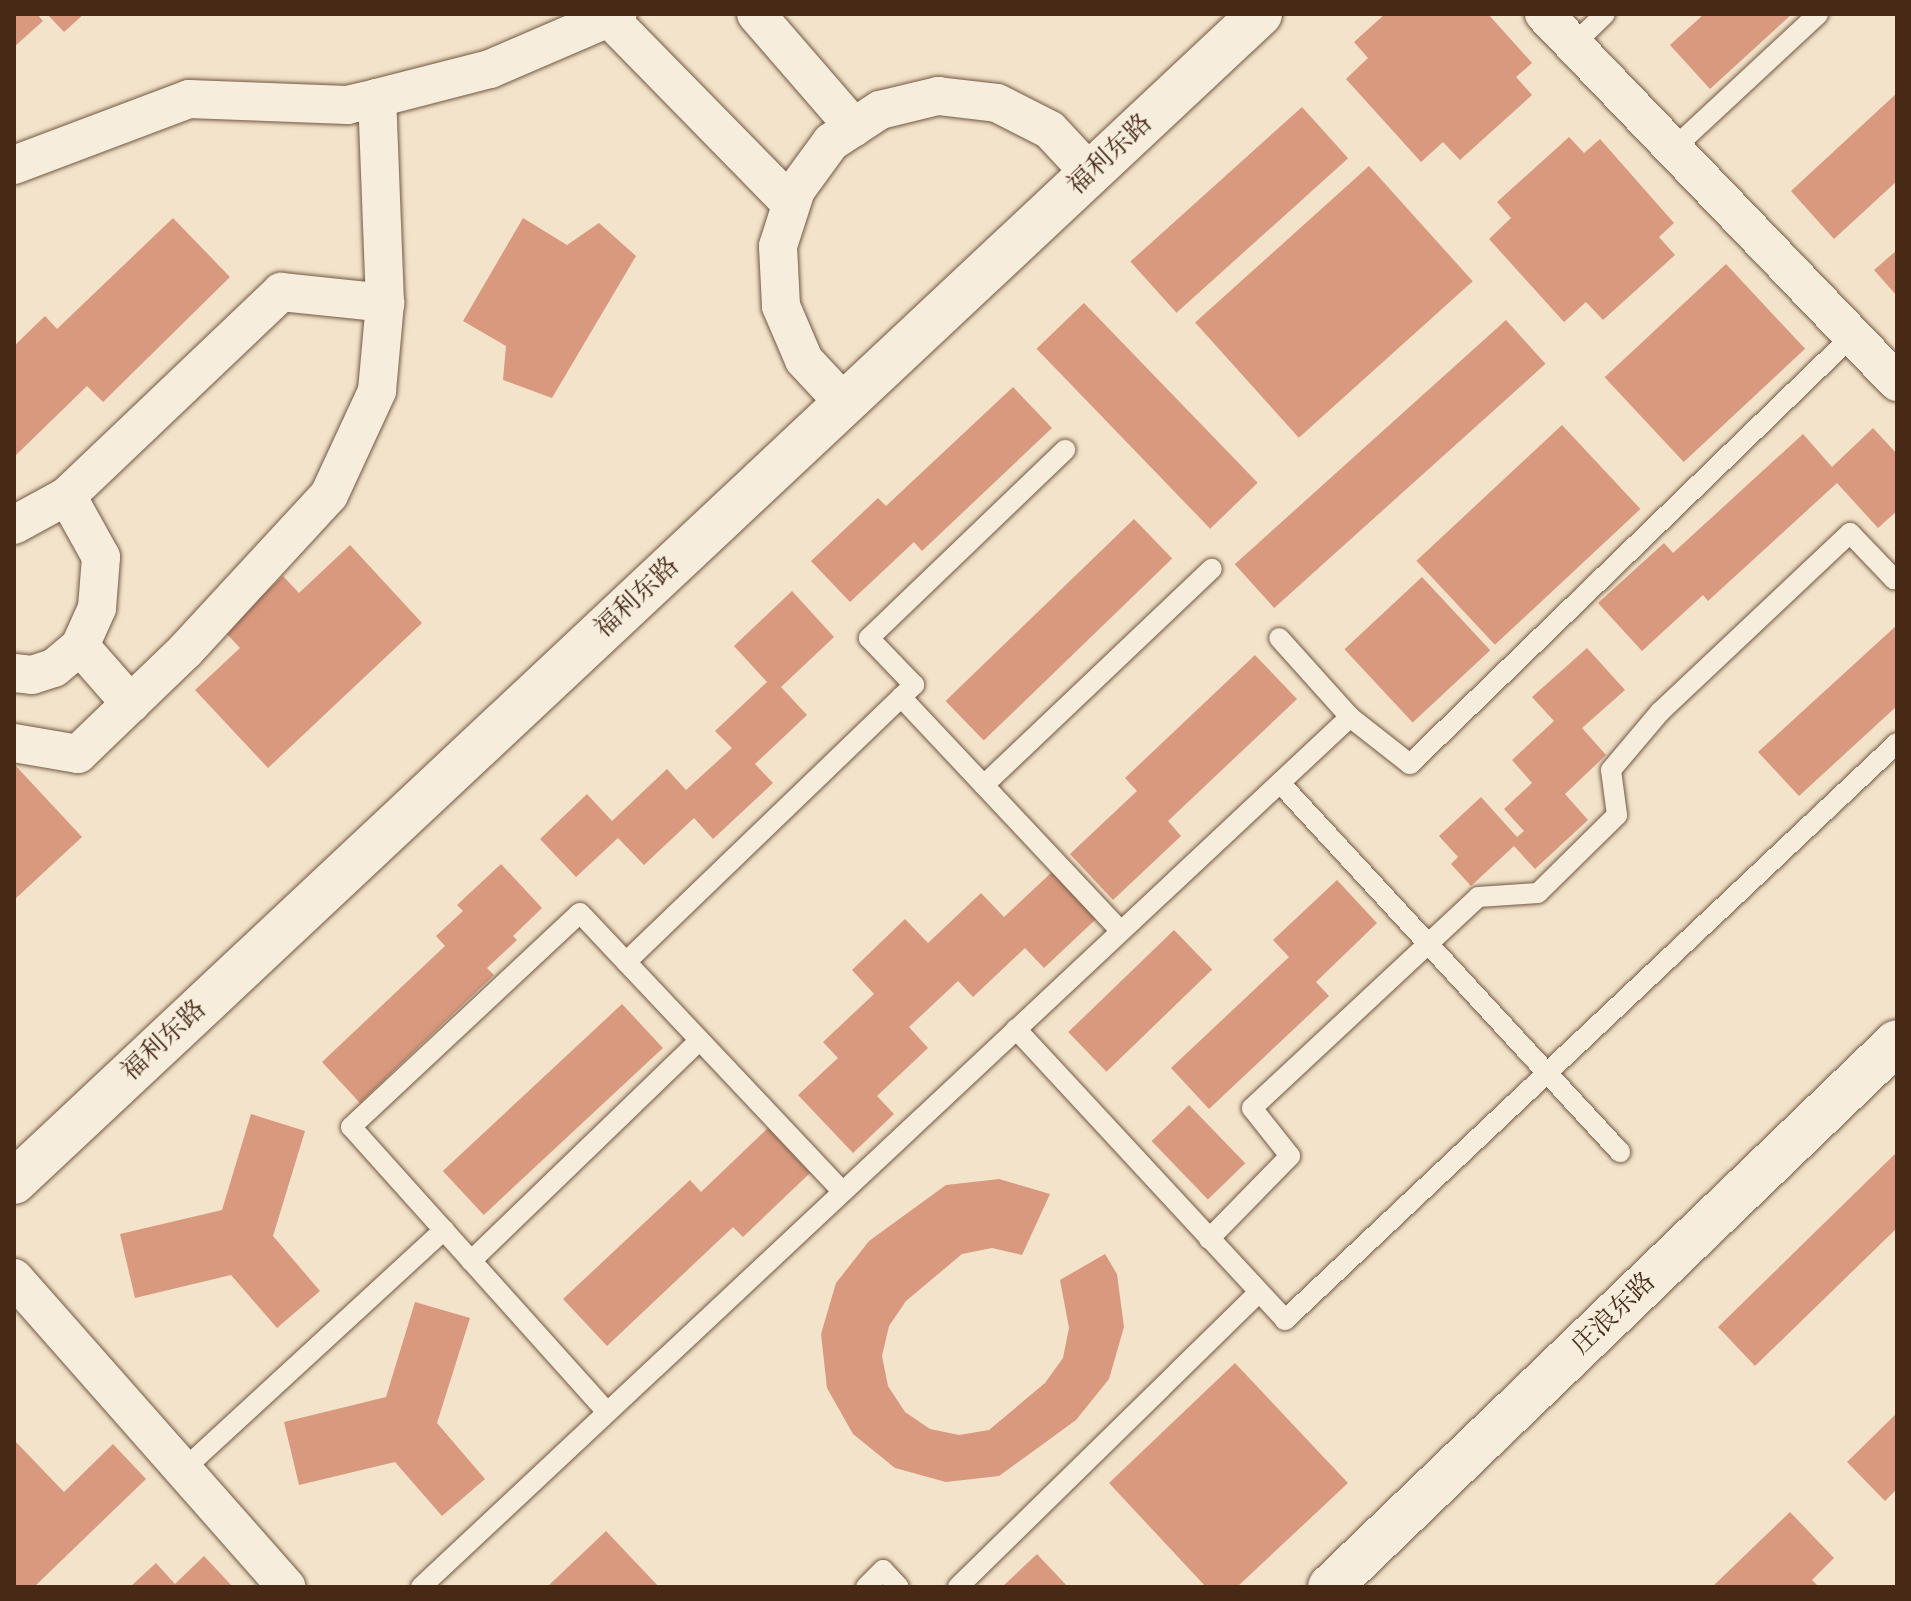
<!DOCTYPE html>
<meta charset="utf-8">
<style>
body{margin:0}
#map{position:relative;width:1911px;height:1601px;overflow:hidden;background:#f3e3ca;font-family:"Libre Bodoni","Noto Serif SC",serif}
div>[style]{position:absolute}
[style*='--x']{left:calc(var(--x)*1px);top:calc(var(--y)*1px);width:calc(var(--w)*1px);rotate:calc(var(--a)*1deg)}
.building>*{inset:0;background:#d9997e;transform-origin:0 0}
.roads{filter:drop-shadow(0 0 2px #725843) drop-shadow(0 0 2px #725843)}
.lane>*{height:20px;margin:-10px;padding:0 10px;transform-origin:10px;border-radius:10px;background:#f7eddd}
.street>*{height:38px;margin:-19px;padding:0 19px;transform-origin:19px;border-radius:19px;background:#f7eddd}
.secondary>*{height:44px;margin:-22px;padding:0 22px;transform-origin:22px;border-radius:22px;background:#f7eddd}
span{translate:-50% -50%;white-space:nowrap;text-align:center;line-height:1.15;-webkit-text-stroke:8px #f7eddd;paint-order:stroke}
.street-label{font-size:26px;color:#472916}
.frame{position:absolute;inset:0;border:16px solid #472916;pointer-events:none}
</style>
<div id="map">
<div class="building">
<div style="clip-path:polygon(14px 14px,37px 14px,43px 21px,14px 47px)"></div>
<div style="clip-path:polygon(47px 14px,84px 14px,64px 32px)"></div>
<div style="clip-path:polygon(1385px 14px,1488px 14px,1532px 63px,1516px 77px,1532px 95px,1460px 160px,1443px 142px,1421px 162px,1346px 79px,1368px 58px,1354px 42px)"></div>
<div style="clip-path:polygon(1704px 14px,1792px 14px,1710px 89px,1670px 45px)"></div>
<div style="clip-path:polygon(1897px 93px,1897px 181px,1834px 239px,1791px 191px)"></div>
<div style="left:1302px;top:107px;width:69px;height:231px;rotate:48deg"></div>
<div style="clip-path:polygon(1569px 137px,1584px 153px,1600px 139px,1674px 223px,1659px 237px,1675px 255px,1603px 320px,1586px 302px,1564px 322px,1489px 239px,1511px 218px,1497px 202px)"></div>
<div style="left:1369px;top:166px;width:155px;height:234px;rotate:48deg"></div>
<div style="clip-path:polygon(173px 218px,230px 277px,103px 402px,87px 386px,14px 457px,14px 346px,45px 316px,57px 329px)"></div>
<div style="clip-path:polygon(523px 218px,567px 245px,599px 223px,636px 256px,552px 398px,503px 380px,506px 346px,463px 321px)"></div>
<div style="clip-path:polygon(1897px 250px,1897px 296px,1874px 270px)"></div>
<div style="left:1726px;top:264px;width:116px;height:166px;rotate:47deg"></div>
<div style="left:1084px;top:303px;width:250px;height:66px;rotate:46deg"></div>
<div style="left:1506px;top:320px;width:59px;height:365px;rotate:48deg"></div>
<div style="clip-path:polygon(1013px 387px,1052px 428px,922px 551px,914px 542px,850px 602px,811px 561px,878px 498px,886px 506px)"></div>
<div style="left:1562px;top:425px;width:115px;height:199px;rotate:47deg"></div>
<div style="clip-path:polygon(1873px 428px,1897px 454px,1897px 511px,1878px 528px,1837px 483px,1708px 601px,1703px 595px,1642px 651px,1598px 603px,1664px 543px,1673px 553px,1803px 434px,1832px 467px)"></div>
<div style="left:1134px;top:519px;width:55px;height:262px;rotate:46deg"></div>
<div style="clip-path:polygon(350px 545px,422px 623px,268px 768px,195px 690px,240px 648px,224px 631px,283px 576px,299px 593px)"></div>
<div style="left:1422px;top:577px;width:100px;height:106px;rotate:47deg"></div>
<div style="clip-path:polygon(792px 591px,834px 637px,781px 687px,807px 715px,755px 764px,773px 783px,713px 839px,694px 818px,644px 865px,618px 838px,576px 877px,540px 839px,587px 794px,612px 821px,667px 769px,686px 790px,732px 748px,715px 731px,767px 682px,734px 646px)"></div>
<div style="clip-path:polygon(1897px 625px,1897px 706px,1799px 796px,1758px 752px)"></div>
<div style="clip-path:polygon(1587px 648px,1625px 690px,1582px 728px,1606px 755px,1565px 794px,1588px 820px,1535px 869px,1514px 846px,1471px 886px,1451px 864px,1458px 857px,1439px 836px,1481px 797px,1517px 837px,1524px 831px,1504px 809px,1532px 783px,1512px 760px,1554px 721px,1532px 697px)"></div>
<div style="clip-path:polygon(1255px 655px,1297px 699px,1168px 821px,1181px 836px,1113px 900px,1070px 854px,1137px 791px,1125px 778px)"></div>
<div style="clip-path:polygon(14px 764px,82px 837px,14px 900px)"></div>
<div style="clip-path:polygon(501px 864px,542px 908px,513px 936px,517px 940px,487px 968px,494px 975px,360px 1103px,322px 1062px,445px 946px,436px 936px,463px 911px,457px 905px)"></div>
<div style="clip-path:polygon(1052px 872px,1096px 919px,1044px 968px,1025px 948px,973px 997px,958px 981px,909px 1027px,928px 1048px,877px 1096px,894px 1114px,853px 1153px,798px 1095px,838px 1058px,823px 1042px,874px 994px,852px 970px,905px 919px,928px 943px,981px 893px,1004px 917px)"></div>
<div style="clip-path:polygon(1337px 880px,1377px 923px,1316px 982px,1329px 996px,1209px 1109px,1171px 1068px,1289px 957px,1273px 940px)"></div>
<div style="left:1174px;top:930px;width:55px;height:147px;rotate:46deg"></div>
<div style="left:622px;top:1004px;width:60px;height:245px;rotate:47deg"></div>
<div style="left:1189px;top:1105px;width:81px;height:52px;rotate:46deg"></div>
<div style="clip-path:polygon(251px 1114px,305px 1131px,273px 1236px,320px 1291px,277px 1328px,231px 1275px,135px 1298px,120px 1234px,222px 1210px)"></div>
<div style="clip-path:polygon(768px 1128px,810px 1173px,743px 1237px,733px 1227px,607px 1346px,563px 1299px,690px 1180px,701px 1192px)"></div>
<div style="clip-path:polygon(1897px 1152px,1897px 1228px,1755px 1366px,1718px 1327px)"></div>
<div style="clip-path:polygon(999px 1179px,1050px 1194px,1022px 1255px,992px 1248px,962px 1254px,906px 1301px,889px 1326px,882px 1356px,888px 1386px,905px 1412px,930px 1429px,959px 1435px,989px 1430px,1045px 1383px,1063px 1358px,1069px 1328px,1060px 1280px,1105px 1254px,1117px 1274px,1124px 1327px,1109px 1379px,1076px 1420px,999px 1476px,946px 1482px,895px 1468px,853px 1434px,827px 1388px,821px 1334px,836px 1283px,869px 1241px,946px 1185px)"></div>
<div style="clip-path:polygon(415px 1302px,470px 1318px,437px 1423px,485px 1479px,442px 1516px,395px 1462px,299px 1485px,284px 1422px,386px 1397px)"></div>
<div style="clip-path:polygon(1235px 1363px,1348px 1483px,1237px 1587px,1206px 1587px,1109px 1483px)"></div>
<div style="clip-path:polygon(1897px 1413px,1897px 1489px,1885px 1501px,1847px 1462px)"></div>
<div style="clip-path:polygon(14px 1440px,64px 1492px,113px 1444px,146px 1479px,34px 1587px,14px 1587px)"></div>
<div style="clip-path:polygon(1790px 1512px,1834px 1558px,1812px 1580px,1819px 1587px,1712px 1587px)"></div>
<div style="clip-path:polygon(606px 1531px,659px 1587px,547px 1587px)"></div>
<div style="clip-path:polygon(1037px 1554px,1068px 1587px,1002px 1587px)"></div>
<div style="clip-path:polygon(204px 1556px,233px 1587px,130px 1587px,156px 1563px,175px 1584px)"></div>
</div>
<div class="roads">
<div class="lane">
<div style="--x:1574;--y:44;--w:43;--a:-44.1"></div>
<div style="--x:1674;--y:148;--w:197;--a:-42.9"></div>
<div style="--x:901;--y:697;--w:321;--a:46.8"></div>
<div style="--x:1350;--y:717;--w:76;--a:38.1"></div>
<div style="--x:1410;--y:764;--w:617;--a:-44.08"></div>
<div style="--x:1280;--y:783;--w:502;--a:47.34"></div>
<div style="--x:984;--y:785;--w:314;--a:-43.5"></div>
<div style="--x:626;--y:962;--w:400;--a:-43.9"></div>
<div style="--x:914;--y:685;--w:65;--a:-133.8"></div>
<div style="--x:869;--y:638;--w:272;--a:-43.8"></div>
<div style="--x:1016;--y:1029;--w:396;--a:47.2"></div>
<div style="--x:1285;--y:1320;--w:841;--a:-43.31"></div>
<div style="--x:1209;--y:1239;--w:116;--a:-45.7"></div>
<div style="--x:1290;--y:1156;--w:61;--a:-128.4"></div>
<div style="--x:1252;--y:1108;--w:309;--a:-43"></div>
<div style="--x:1478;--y:897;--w:60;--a:-3.8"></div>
<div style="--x:1538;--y:893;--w:111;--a:-44.6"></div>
<div style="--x:1617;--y:815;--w:45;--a:-97.6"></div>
<div style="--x:1611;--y:770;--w:76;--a:-49.8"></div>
<div style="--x:1660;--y:712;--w:261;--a:-43.3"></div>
<div style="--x:1850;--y:533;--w:64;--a:46.3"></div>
<div style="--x:1894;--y:579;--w:4;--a:-45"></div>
<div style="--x:471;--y:1261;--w:318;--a:-44"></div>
<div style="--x:607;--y:1412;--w:383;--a:-131.9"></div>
<div style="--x:351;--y:1127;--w:313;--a:-43.1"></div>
<div style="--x:580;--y:913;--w:383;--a:46.7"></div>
<div style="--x:183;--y:1470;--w:355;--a:-42.6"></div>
<div style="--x:421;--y:1587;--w:1273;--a:-43.12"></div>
<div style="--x:1350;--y:717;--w:106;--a:-131.9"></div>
<div style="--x:866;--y:1587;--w:24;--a:-45"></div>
<div style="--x:883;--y:1570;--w:23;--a:47"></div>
<div style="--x:958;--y:1587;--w:421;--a:-44.4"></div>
</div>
<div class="street">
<div style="--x:756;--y:14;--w:150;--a:49.1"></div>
<div style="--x:1544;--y:14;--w:510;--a:46.19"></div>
<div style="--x:611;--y:20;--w:257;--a:45.6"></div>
<div style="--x:14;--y:165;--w:187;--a:-20.7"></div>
<div style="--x:189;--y:99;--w:158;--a:2.2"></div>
<div style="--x:347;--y:105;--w:31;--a:-13"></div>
<div style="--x:377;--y:98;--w:117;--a:-14.4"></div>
<div style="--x:490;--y:69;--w:139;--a:-23.3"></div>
<div style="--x:845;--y:404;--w:60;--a:-133"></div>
<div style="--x:804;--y:360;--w:59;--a:-113.1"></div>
<div style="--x:781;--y:306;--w:60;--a:-92.9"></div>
<div style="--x:778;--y:246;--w:59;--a:-72.2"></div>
<div style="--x:796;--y:190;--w:59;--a:-53.9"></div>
<div style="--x:831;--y:142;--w:59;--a:-33.1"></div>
<div style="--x:880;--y:110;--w:60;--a:-13.6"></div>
<div style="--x:938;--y:96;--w:59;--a:6.8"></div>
<div style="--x:997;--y:103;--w:59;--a:27"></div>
<div style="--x:1050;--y:130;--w:59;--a:47.1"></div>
<div style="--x:14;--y:525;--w:60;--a:-28.7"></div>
<div style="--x:67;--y:496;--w:296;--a:-43.6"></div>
<div style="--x:281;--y:292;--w:105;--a:6"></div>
<div style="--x:385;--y:303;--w:205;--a:-92.2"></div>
<div style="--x:80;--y:646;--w:77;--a:48.7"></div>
<div style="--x:14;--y:673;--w:18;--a:6"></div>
<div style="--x:32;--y:675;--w:23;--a:-18"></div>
<div style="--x:54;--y:668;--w:34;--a:-40"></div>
<div style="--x:80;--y:646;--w:42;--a:-65.9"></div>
<div style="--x:97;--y:608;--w:51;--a:-85.5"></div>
<div style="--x:101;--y:557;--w:70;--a:-119.1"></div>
<div style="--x:14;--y:743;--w:65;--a:9.8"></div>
<div style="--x:78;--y:754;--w:149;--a:-43.9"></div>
<div style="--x:185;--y:651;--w:212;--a:-47.3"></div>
<div style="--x:329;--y:495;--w:115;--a:-65.2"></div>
<div style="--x:377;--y:391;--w:88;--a:-84.8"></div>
<div style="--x:14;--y:1278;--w:412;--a:48.6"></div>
</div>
<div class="secondary">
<div style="--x:14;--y:1182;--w:1708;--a:-43.15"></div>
<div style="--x:1330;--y:1587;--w:786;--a:-43.87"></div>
</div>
</div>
<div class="street-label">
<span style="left:1110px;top:155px;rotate:-43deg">福利东路</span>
<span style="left:637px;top:598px;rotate:-43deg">福利东路</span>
<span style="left:164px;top:1041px;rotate:-43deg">福利东路</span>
<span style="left:1614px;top:1314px;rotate:-44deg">庄浪东路</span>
</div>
<div class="frame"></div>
</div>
